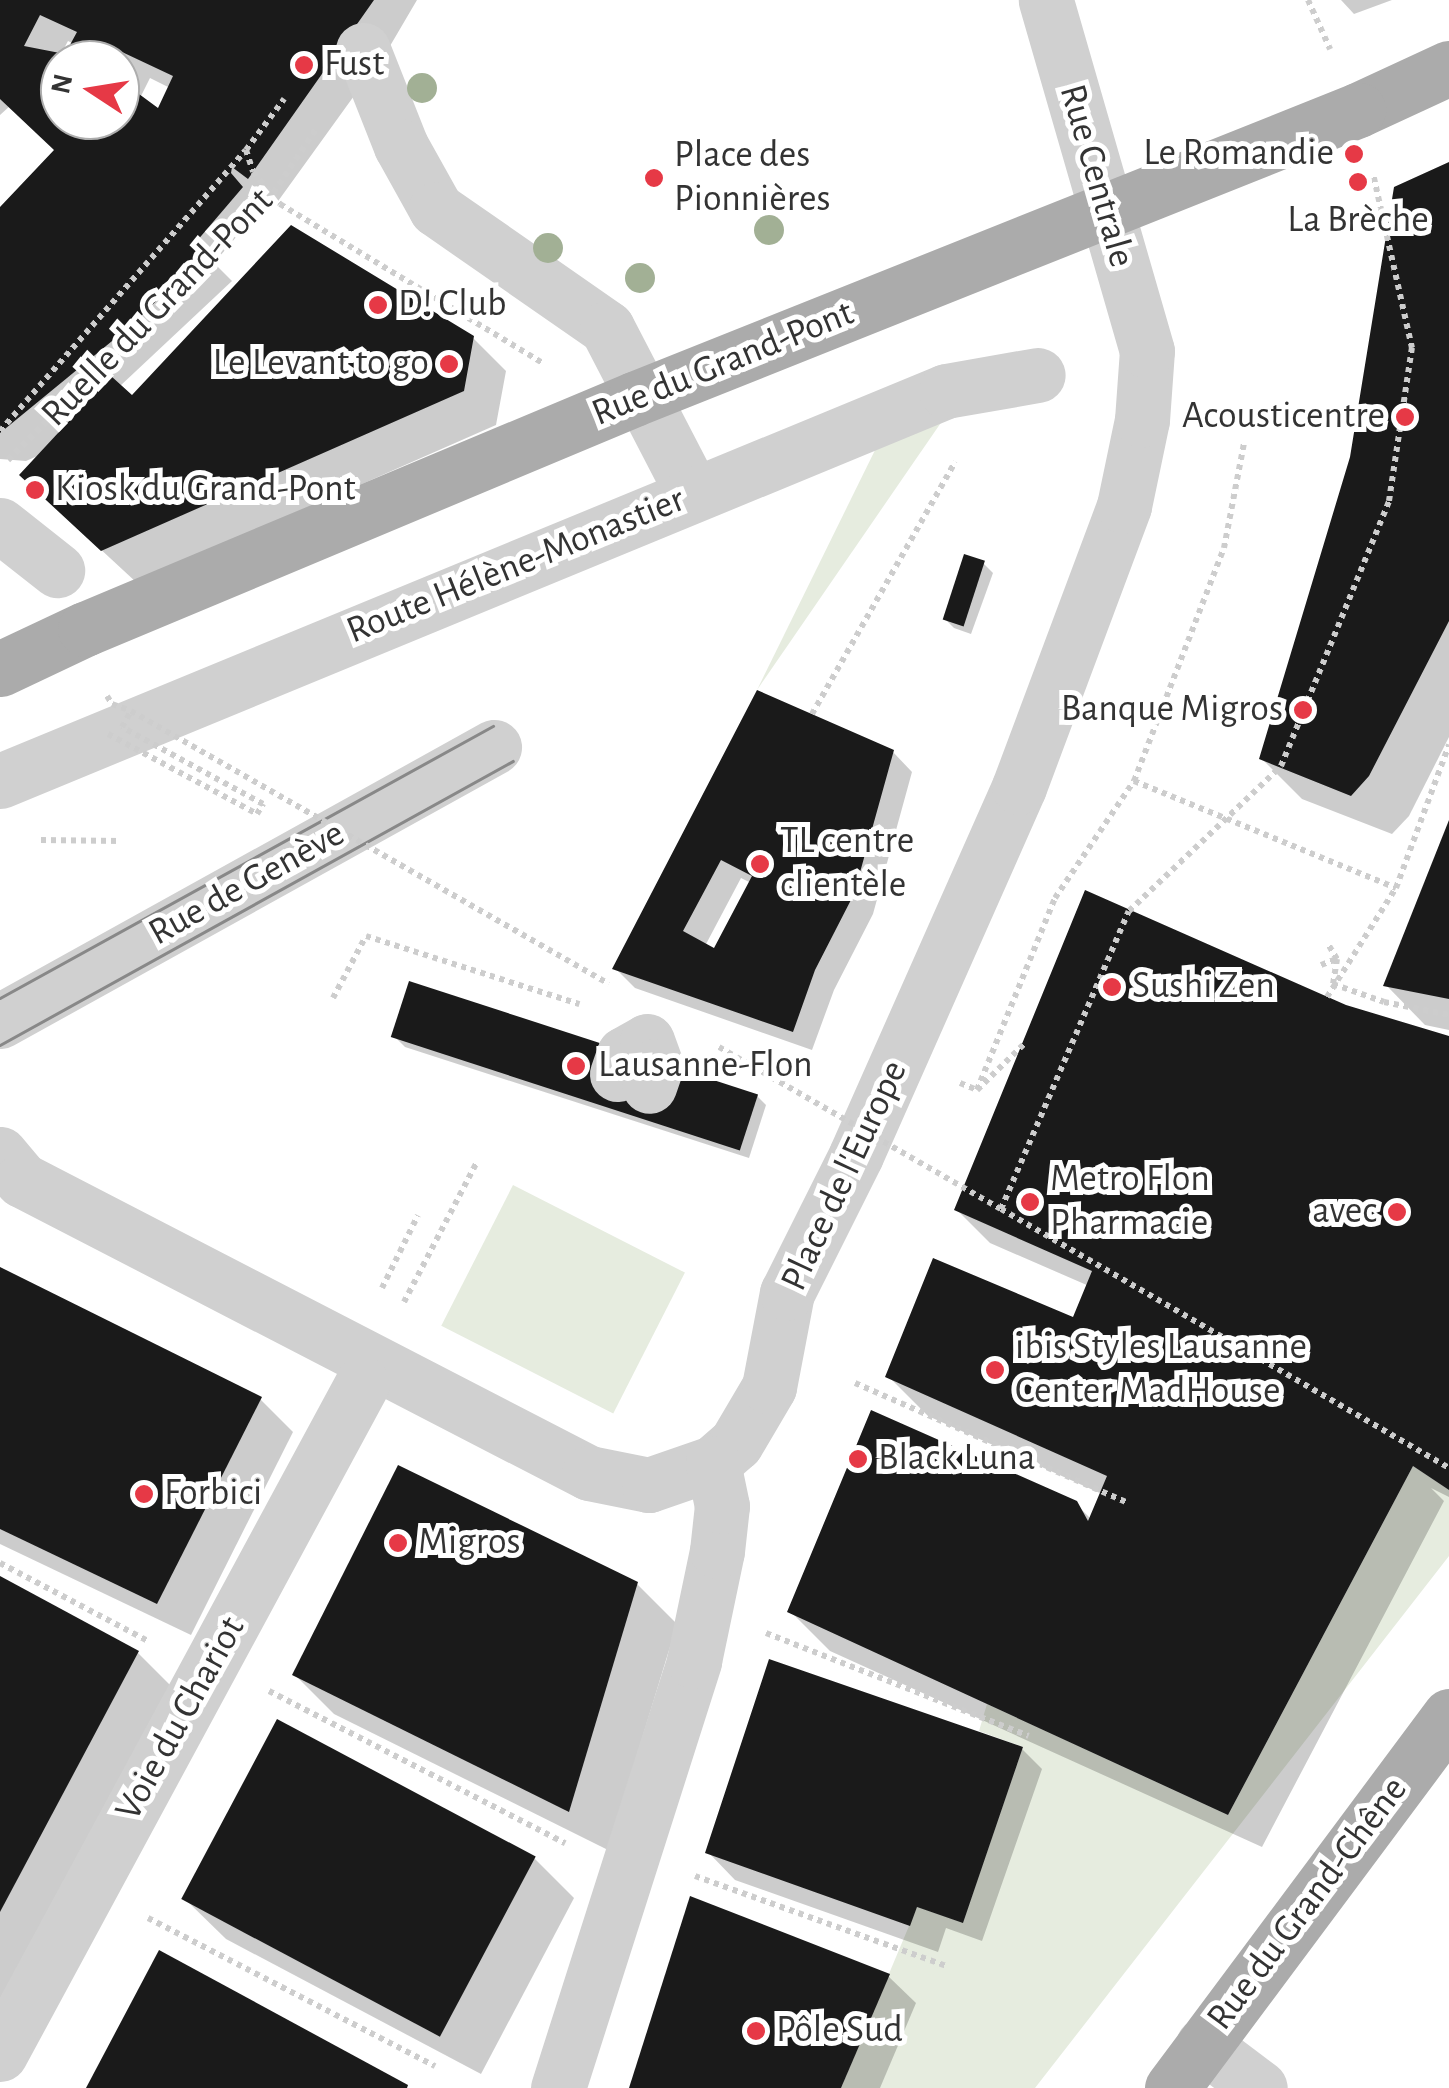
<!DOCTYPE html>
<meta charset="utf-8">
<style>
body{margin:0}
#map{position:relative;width:1449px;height:2088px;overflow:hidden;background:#fff;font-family:"Alegreya Sans",sans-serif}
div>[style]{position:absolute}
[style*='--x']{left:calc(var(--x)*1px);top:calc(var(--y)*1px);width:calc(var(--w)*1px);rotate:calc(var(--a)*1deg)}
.green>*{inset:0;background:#e6ecdf;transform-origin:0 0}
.shadow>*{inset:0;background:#0003}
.building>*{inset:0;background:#1a1a1a;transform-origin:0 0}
.path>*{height:6px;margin-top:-3px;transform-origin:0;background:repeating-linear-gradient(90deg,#cdcdcd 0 5px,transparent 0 10px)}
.minor>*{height:55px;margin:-27.5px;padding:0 27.5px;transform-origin:27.5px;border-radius:27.5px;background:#d0d0d0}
.major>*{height:55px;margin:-27.5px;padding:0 27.5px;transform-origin:27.5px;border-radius:27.5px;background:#ababab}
.tram>*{height:2.5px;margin:-1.25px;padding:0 1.25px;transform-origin:1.25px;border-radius:1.25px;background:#888}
.path-bridge>*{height:6px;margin-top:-3px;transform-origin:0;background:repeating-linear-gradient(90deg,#cdcdcd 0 5px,transparent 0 10px)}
.minor-bridge>*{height:55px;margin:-27.5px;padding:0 27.5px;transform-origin:27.5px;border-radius:27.5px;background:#d0d0d0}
.major-bridge>*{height:55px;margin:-27.5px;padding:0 27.5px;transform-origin:27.5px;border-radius:27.5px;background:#ababab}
.trees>*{width:30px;height:30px;margin:-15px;border-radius:50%;background:#a2b095}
.dots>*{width:28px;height:28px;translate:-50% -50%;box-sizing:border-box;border:5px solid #fff;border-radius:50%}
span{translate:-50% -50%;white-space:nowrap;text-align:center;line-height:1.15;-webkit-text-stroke:10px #fff;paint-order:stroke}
.poi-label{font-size:38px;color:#333}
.left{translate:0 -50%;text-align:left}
.right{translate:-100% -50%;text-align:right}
.street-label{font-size:38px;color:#333}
.north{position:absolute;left:40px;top:40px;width:100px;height:100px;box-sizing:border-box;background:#fff;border:2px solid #adadad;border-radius:50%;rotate:282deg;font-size:28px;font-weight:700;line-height:40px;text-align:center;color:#333}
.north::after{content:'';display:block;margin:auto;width:35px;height:45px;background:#e63946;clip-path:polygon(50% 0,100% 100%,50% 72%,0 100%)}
</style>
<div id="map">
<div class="green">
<div style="clip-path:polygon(949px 411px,757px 690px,880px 440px)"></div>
<div style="left:513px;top:1185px;width:193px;height:158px;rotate:27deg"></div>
<div style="clip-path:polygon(1413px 1466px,1449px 1490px,1449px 1556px,1035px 2088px,841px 2088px,917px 1907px,963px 1922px,1023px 1747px,979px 1731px,987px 1704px,1228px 1815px)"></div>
</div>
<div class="shadow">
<div style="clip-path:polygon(evenodd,0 0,417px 0,390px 46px,276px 204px,252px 185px,249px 195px,261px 208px,214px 263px,232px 281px,119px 387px,132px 398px,473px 338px,506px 371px,496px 425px,137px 583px,56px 508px,42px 454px,26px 461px,0 459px,0 211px,57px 150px,10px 106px,0 115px,0 0,68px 41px,74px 44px,66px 57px,60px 56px,68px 41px,0 0,60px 60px,120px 60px,120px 120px,60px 120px,60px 60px,0 0,150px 78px,170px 88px,169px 121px,140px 98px,150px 78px)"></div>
<div style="clip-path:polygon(1341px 0,1392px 0,1354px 14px)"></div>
<div style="clip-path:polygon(1449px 164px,1449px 737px,1409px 816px,1392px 834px,1302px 799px,1262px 759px)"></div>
<div style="clip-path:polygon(983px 563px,993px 573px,971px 634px,954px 628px,944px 618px)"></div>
<div style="clip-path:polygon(evenodd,758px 693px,893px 752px,912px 772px,873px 914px,834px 990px,812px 1050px,635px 988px,615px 968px,758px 693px,741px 878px,751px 883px,715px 951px,705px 946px,741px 878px)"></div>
<div style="clip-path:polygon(1449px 826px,1449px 1030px,1425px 1025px,1386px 985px)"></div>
<div style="clip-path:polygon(1346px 1007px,1449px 1039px,1449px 1497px,1431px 1488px,1444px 1501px,1262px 1847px,830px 1651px,790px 1611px,1075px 1503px,1091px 1519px,1102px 1494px,928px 1416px,888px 1376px,1085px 1325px,1089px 1286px,990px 1243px,957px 1210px)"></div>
<div style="clip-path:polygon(395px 1037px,756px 1095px,766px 1105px,749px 1158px,405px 1047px)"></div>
<div style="clip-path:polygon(0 1270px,260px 1399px,293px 1432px,191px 1635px,0 1544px)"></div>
<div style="clip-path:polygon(0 1579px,138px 1653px,171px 1686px,0 2006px)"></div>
<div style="clip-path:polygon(637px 1584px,677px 1624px,608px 1850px,334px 1714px,295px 1675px)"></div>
<div style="clip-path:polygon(1022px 1749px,1042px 1769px,982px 1941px,946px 1928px,938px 1952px,735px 1880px,708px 1852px)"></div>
<div style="clip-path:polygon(534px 1858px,574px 1898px,481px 2074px,226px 1939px,186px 1900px)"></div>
<div style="clip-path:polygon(888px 1976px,916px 2003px,880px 2088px,631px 2088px)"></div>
</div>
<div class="building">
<div style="clip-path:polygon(evenodd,0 0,374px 0,248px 179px,232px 167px,231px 173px,243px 187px,196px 242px,206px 252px,134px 323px,0 433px,0 207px,54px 150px,0 99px,0 0,40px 15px,77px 32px,65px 54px,24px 46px,40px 15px,0 0,122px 52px,173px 76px,158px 108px,120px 80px,120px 120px,60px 120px,60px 60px,118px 60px,122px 52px)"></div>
<div style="clip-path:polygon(1449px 162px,1449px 621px,1369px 776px,1351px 796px,1259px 759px,1350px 457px,1394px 187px)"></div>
<div style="clip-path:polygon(291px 225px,474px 336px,464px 391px,101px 551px,19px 475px,111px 376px,132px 395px)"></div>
<div style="left:964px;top:554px;width:22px;height:69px;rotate:18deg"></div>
<div style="clip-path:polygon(evenodd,757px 690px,894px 750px,854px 894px,815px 970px,793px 1032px,612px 969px,757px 690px,721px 860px,752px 876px,714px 948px,683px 931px,721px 860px)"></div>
<div style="clip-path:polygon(1449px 820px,1449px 999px,1383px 986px)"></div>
<div style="clip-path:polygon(1085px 890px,1346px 1005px,1449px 1036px,1449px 1490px,1413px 1466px,1228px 1815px,787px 1612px,871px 1410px,1077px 1501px,1088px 1521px,1107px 1476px,885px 1377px,933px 1258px,1073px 1317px,1092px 1271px,954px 1210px)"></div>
<div style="left:409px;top:981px;width:367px;height:59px;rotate:18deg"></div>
<div style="clip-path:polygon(0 1267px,262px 1397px,157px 1604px,0 1529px)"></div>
<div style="clip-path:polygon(398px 1465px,638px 1582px,569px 1812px,292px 1675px)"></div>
<div style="clip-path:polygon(0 1576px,139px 1651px,0 1912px)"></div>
<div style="clip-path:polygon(769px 1659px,1023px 1747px,963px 1923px,917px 1907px,910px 1926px,705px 1853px)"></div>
<div style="left:277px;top:1719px;width:293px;height:204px;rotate:28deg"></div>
<div style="clip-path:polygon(690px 1896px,890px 1974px,841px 2088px,629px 2088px)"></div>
<div style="clip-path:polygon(159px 1950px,408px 2085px,407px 2088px,86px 2088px)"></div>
</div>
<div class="path">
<div style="--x:1308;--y:0;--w:54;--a:65.8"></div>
<div style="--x:246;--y:150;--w:23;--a:72"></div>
<div style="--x:0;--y:431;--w:373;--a:-48.8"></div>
<div style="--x:246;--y:150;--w:64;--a:-53.3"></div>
<div style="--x:8;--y:460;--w:367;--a:-44.9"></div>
<div style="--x:268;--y:201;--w:90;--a:-56.3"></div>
<div style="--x:812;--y:714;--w:290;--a:-60.4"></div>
<div style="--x:1134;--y:781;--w:283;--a:22.2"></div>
<div style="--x:41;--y:840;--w:79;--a:0.7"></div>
<div style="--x:1337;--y:959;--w:25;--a:99"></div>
<div style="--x:1333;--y:984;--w:54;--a:19.4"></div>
<div style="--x:1384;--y:1002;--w:66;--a:11.3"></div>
<div style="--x:1321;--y:965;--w:17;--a:-21"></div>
<div style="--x:1337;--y:959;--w:17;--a:-121"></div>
<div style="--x:1327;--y:997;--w:129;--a:-57.7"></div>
<div style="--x:1396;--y:888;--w:153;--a:-69.7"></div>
<div style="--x:333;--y:998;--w:70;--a:-62"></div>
<div style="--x:366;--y:936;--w:224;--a:17.7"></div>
<div style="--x:960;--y:1083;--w:18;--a:22"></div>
<div style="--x:977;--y:1090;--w:66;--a:-44.4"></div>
<div style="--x:977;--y:1090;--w:207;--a:-67.9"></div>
<div style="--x:1055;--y:898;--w:141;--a:-56"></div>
<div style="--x:1134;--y:781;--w:250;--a:-68.9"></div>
<div style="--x:1224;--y:548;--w:107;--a:-79.2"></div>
<div style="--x:1001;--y:1209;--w:517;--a:30.03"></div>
<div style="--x:382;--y:1288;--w:81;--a:-63.7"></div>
<div style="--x:404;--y:1302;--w:158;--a:-62.5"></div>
<div style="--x:855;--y:1383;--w:299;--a:23.7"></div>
<div style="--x:0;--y:1563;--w:167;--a:27.8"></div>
<div style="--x:766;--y:1633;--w:282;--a:21.4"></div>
<div style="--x:269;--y:1691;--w:333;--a:27.2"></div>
<div style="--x:695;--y:1876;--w:267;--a:19.7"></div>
<div style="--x:148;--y:1918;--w:323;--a:27.3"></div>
</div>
<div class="minor">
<div style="--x:363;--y:50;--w:103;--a:68.4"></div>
<div style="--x:401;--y:146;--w:72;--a:60.9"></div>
<div style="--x:436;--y:209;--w:208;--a:34.8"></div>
<div style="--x:607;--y:328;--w:187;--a:62.6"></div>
<div style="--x:0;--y:525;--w:73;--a:38.3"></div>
<div style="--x:0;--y:781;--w:1023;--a:-22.4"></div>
<div style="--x:946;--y:391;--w:93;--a:-9.9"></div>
<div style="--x:0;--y:1021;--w:565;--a:-29.02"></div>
<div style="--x:0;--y:1154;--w:34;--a:50"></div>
<div style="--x:22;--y:1180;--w:638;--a:27.33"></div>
<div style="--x:589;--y:1473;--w:61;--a:11.3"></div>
<div style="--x:649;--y:1485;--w:68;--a:-19"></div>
<div style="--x:713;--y:1463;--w:30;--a:-41"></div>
<div style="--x:736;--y:1443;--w:65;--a:-59.5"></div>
<div style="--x:769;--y:1387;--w:96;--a:-79.2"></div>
<div style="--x:787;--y:1293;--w:154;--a:-63.4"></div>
<div style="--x:856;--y:1155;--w:402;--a:-66.1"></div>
<div style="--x:1019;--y:787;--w:300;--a:-69.5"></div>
<div style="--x:1124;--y:506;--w:88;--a:-78.2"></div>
<div style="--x:1142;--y:420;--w:69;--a:-85.9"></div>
<div style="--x:1147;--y:351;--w:365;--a:-106.1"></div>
<div style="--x:1203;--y:2045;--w:71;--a:37"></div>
<div style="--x:0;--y:2054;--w:762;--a:-61.62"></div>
<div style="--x:558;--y:2088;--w:448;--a:-72.3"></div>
<div style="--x:694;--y:1661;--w:112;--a:-78.2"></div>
<div style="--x:717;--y:1551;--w:45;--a:-83.7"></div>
<div style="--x:722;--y:1506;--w:44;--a:-101.8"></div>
</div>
<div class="major">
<div style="--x:1358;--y:110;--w:100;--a:-24.8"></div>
<div style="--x:0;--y:669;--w:94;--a:-25.2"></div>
<div style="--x:1172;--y:2088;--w:464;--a:-53.3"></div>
</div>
<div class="tram">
<div style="--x:0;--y:998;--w:563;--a:-28.89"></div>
<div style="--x:0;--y:1045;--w:586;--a:-28.97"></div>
</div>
<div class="path-bridge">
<div style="--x:253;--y:172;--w:42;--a:49.8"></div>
<div style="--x:280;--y:204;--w:307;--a:31.2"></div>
<div style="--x:107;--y:696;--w:9;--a:58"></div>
<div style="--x:112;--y:704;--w:20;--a:20"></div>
<div style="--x:131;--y:711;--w:550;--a:29.73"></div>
<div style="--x:108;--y:734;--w:169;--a:28.2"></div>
<div style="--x:257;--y:814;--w:12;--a:-59"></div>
<div style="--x:263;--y:804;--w:161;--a:-151.4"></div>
<div style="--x:122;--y:727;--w:18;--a:-61"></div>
<div style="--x:719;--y:1047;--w:325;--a:29.9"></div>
<div style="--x:1001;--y:1209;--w:324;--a:-66.8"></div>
<div style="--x:1129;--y:911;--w:210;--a:-43.6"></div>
<div style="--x:1281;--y:766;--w:286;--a:-67.8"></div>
<div style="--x:1389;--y:501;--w:155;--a:-81.5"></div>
<div style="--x:1412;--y:348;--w:178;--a:-102.6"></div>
</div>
<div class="minor-bridge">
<div style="--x:617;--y:1074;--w:21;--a:-71"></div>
<div style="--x:624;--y:1054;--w:26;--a:-29"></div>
<div style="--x:647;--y:1041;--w:27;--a:70"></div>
<div style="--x:656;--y:1066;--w:21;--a:109"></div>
</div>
<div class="major-bridge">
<div style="--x:85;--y:629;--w:595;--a:-22.73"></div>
<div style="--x:634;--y:399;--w:780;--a:-21.76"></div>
</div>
<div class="trees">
<div style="left:422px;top:88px"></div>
<div style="left:769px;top:230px"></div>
<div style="left:548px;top:248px"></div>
<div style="left:640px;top:278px"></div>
</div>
<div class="dots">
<div style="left:304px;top:65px;background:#e63946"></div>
<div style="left:1354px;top:154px;background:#e63946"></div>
<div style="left:654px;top:178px;background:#e63946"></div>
<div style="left:1358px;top:182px;background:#e63946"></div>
<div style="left:378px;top:305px;background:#e63946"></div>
<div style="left:449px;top:364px;background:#e63946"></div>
<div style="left:1405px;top:417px;background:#e63946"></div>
<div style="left:35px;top:490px;background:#e63946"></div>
<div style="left:1303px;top:710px;background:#e63946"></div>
<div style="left:760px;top:864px;background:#e63946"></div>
<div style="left:1112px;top:987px;background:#e63946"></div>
<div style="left:576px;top:1066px;background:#e63946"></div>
<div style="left:1030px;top:1202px;background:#e63946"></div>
<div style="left:1397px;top:1212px;background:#e63946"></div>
<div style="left:995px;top:1370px;background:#e63946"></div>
<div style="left:858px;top:1459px;background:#e63946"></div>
<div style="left:144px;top:1494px;background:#e63946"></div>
<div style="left:398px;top:1543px;background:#e63946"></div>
<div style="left:756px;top:2031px;background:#e63946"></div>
</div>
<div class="poi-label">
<span class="left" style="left:324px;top:65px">Fust</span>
<span class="right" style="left:1334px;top:154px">Le Romandie</span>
<span class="left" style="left:674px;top:178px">Place des<br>Pionnières</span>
<span style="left:1358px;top:221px">La Brèche</span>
<span class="left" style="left:398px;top:305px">D! Club</span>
<span class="right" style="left:429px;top:364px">Le Levant to go</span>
<span class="right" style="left:1385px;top:417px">Acousticentre</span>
<span class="left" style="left:55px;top:490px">Kiosk du Grand-Pont</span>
<span class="right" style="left:1283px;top:710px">Banque Migros</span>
<span class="left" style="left:780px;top:864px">TL centre<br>clientèle</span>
<span class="left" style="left:1132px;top:987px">Sushi Zen</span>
<span class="left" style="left:598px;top:1066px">Lausanne-Flon</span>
<span class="left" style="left:1050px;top:1202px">Metro Flon<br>Pharmacie</span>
<span class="right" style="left:1377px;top:1212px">avec</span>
<span class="left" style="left:1015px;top:1370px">ibis Styles Lausanne<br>Center MadHouse</span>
<span class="left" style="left:878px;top:1459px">Black Luna</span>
<span class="left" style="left:164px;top:1494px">Forbici</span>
<span class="left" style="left:418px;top:1543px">Migros</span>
<span class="left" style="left:776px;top:2031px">Pôle Sud</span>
</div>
<div class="street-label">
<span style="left:1096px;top:176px;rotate:74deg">Rue Centrale</span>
<span style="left:158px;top:308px;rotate:-46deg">Ruelle du Grand-Pont</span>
<span style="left:723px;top:364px;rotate:-22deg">Rue du Grand-Pont</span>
<span style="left:516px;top:566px;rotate:-22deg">Route Hélène-Monastier</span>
<span style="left:247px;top:884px;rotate:-29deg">Rue de Genève</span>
<span style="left:845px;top:1176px;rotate:-65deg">Place de l'Europe</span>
<span style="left:181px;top:1719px;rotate:-61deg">Voie du Chariot</span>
<span style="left:1308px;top:1904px;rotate:-53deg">Rue du Grand-Chêne</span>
</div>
<div class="north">N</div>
</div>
